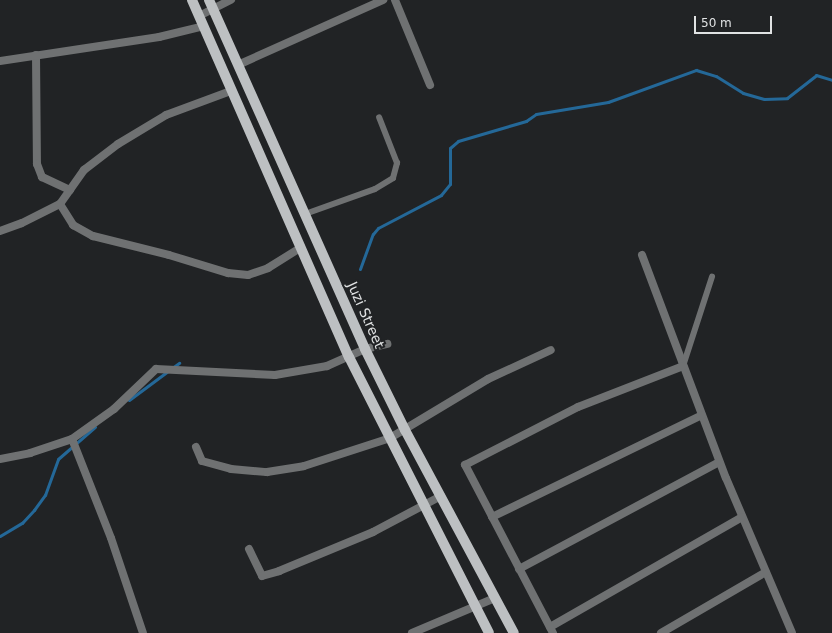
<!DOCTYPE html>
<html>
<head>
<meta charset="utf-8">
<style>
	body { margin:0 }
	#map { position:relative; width:832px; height:633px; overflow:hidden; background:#212325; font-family:"DejaVu Sans",sans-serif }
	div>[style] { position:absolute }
	.stream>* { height:3px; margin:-1.5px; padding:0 1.5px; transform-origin:1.5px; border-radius:1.5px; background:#246898 }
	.lane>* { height:6px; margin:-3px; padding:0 3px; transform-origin:3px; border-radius:3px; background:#6f7172 }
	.street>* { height:8px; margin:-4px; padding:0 4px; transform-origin:4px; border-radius:4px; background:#6f7172 }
	.primary>* { height:10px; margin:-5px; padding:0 5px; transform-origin:5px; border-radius:5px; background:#bdc0c2 }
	span { translate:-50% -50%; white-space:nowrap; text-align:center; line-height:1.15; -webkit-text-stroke:4px #212325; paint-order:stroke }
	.street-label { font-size:14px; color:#e0e2e3 }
	.scale { position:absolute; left:694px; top:16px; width:78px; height:18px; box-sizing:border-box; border:2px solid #e0e2e3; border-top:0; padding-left:5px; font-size:12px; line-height:14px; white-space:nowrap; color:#e0e2e3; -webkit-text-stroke:3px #212325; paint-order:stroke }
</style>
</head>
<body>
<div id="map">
	<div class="stream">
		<i style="left:360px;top:269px;width:37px;rotate:-70deg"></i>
		<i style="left:373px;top:234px;width:8px;rotate:-50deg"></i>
		<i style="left:378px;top:228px;width:71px;rotate:-27.6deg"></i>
		<i style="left:441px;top:195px;width:14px;rotate:-51deg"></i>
		<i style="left:450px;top:184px;width:36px;rotate:-90deg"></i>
		<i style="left:450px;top:148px;width:11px;rotate:-41deg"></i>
		<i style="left:458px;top:141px;width:71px;rotate:-16.4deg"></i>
		<i style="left:526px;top:121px;width:12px;rotate:-35deg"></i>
		<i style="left:536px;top:114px;width:73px;rotate:-9.5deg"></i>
		<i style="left:608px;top:102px;width:94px;rotate:-20deg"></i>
		<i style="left:696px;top:70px;width:21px;rotate:17deg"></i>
		<i style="left:716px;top:76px;width:32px;rotate:32deg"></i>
		<i style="left:743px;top:93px;width:22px;rotate:16deg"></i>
		<i style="left:764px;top:99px;width:23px;rotate:-2deg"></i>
		<i style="left:787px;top:98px;width:37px;rotate:-38deg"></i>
		<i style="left:816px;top:75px;width:17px;rotate:17deg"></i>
		<i style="left:172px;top:368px;width:9px;rotate:-36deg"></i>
		<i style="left:129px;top:400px;width:49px;rotate:-36.6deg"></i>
		<i style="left:0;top:536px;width:26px;rotate:-31deg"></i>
		<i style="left:22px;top:523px;width:18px;rotate:-47deg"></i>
		<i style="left:34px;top:510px;width:19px;rotate:-54deg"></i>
		<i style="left:45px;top:495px;width:38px;rotate:-70deg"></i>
		<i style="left:58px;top:459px;width:49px;rotate:-40.9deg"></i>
	</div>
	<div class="lane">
		<i style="left:305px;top:214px;width:74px;rotate:-19.7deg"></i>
		<i style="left:375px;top:189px;width:21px;rotate:-31deg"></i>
		<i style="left:393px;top:178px;width:16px;rotate:-75deg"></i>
		<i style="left:397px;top:163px;width:49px;rotate:-111.4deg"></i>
		<i style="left:683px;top:366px;width:94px;rotate:-72deg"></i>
	</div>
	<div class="street">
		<i style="left:395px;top:0;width:92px;rotate:67.6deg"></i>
		<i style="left:199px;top:16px;width:36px;rotate:-27deg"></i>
		<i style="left:36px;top:55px;width:109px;rotate:89.5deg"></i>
		<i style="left:37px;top:164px;width:14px;rotate:69deg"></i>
		<i style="left:42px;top:177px;width:31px;rotate:25deg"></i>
		<i style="left:0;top:61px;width:161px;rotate:-8.6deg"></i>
		<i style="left:159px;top:37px;width:46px;rotate:-13.7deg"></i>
		<i style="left:240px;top:64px;width:157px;rotate:-24.1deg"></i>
		<i style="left:60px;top:204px;width:25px;rotate:58deg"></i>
		<i style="left:73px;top:225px;width:23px;rotate:29deg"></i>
		<i style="left:93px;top:236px;width:78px;rotate:14deg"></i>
		<i style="left:169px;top:255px;width:62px;rotate:17deg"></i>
		<i style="left:228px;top:273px;width:20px;rotate:6deg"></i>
		<i style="left:248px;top:275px;width:21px;rotate:-19deg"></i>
		<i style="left:268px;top:268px;width:38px;rotate:-32deg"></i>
		<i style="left:0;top:231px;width:23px;rotate:-20deg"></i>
		<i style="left:22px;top:223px;width:42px;rotate:-26.6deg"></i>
		<i style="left:60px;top:204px;width:42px;rotate:-54.8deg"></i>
		<i style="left:84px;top:170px;width:43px;rotate:-37.4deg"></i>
		<i style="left:118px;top:144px;width:56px;rotate:-31.1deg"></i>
		<i style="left:166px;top:115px;width:69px;rotate:-20.3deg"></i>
		<i style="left:642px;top:255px;width:238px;rotate:69.4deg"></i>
		<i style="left:726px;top:478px;width:168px;rotate:66.9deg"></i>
		<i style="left:72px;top:439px;width:106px;rotate:68.5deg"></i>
		<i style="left:111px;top:538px;width:100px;rotate:71.4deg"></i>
		<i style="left:196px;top:447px;width:15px;rotate:67deg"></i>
		<i style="left:202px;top:461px;width:30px;rotate:15deg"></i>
		<i style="left:231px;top:469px;width:36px;rotate:5deg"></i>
		<i style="left:267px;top:472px;width:37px;rotate:-9deg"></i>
		<i style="left:304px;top:466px;width:90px;rotate:-18deg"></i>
		<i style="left:390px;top:438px;width:114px;rotate:-31deg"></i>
		<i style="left:488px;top:379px;width:69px;rotate:-24.7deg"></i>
		<i style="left:0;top:459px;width:31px;rotate:-11deg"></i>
		<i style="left:30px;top:453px;width:44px;rotate:-18.4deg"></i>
		<i style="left:72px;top:439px;width:52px;rotate:-35.5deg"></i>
		<i style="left:114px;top:409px;width:58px;rotate:-43.6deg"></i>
		<i style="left:156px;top:369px;width:119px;rotate:2.9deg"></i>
		<i style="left:275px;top:375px;width:53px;rotate:-9.8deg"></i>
		<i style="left:327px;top:366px;width:42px;rotate:-24.1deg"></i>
		<i style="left:365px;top:349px;width:23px;rotate:-13deg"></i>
		<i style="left:492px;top:517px;width:233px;rotate:-25.9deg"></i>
		<i style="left:249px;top:549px;width:30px;rotate:64deg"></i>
		<i style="left:262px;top:576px;width:18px;rotate:-16deg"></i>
		<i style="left:279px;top:571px;width:102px;rotate:-22.5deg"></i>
		<i style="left:373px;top:532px;width:77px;rotate:-27.9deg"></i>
		<i style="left:519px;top:569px;width:227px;rotate:-28.1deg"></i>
		<i style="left:550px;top:627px;width:221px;rotate:-29.8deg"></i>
		<i style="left:412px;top:633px;width:90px;rotate:-22.9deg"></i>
		<i style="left:553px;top:633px;width:190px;rotate:-117.6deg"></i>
		<i style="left:465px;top:465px;width:127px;rotate:-27.2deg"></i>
		<i style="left:578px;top:407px;width:113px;rotate:-21.3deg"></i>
		<i style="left:661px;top:633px;width:121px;rotate:-30.2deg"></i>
	</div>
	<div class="primary">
		<i style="left:192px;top:0;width:390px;rotate:66.3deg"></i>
		<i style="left:349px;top:357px;width:309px;rotate:63.1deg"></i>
		<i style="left:209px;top:0;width:382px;rotate:65.9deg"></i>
		<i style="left:365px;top:349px;width:90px;rotate:63.7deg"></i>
		<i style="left:405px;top:430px;width:230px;rotate:61.8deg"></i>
	</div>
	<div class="street-label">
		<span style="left:366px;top:315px;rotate:66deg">Juzi Street</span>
	</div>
	<div class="scale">50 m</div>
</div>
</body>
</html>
